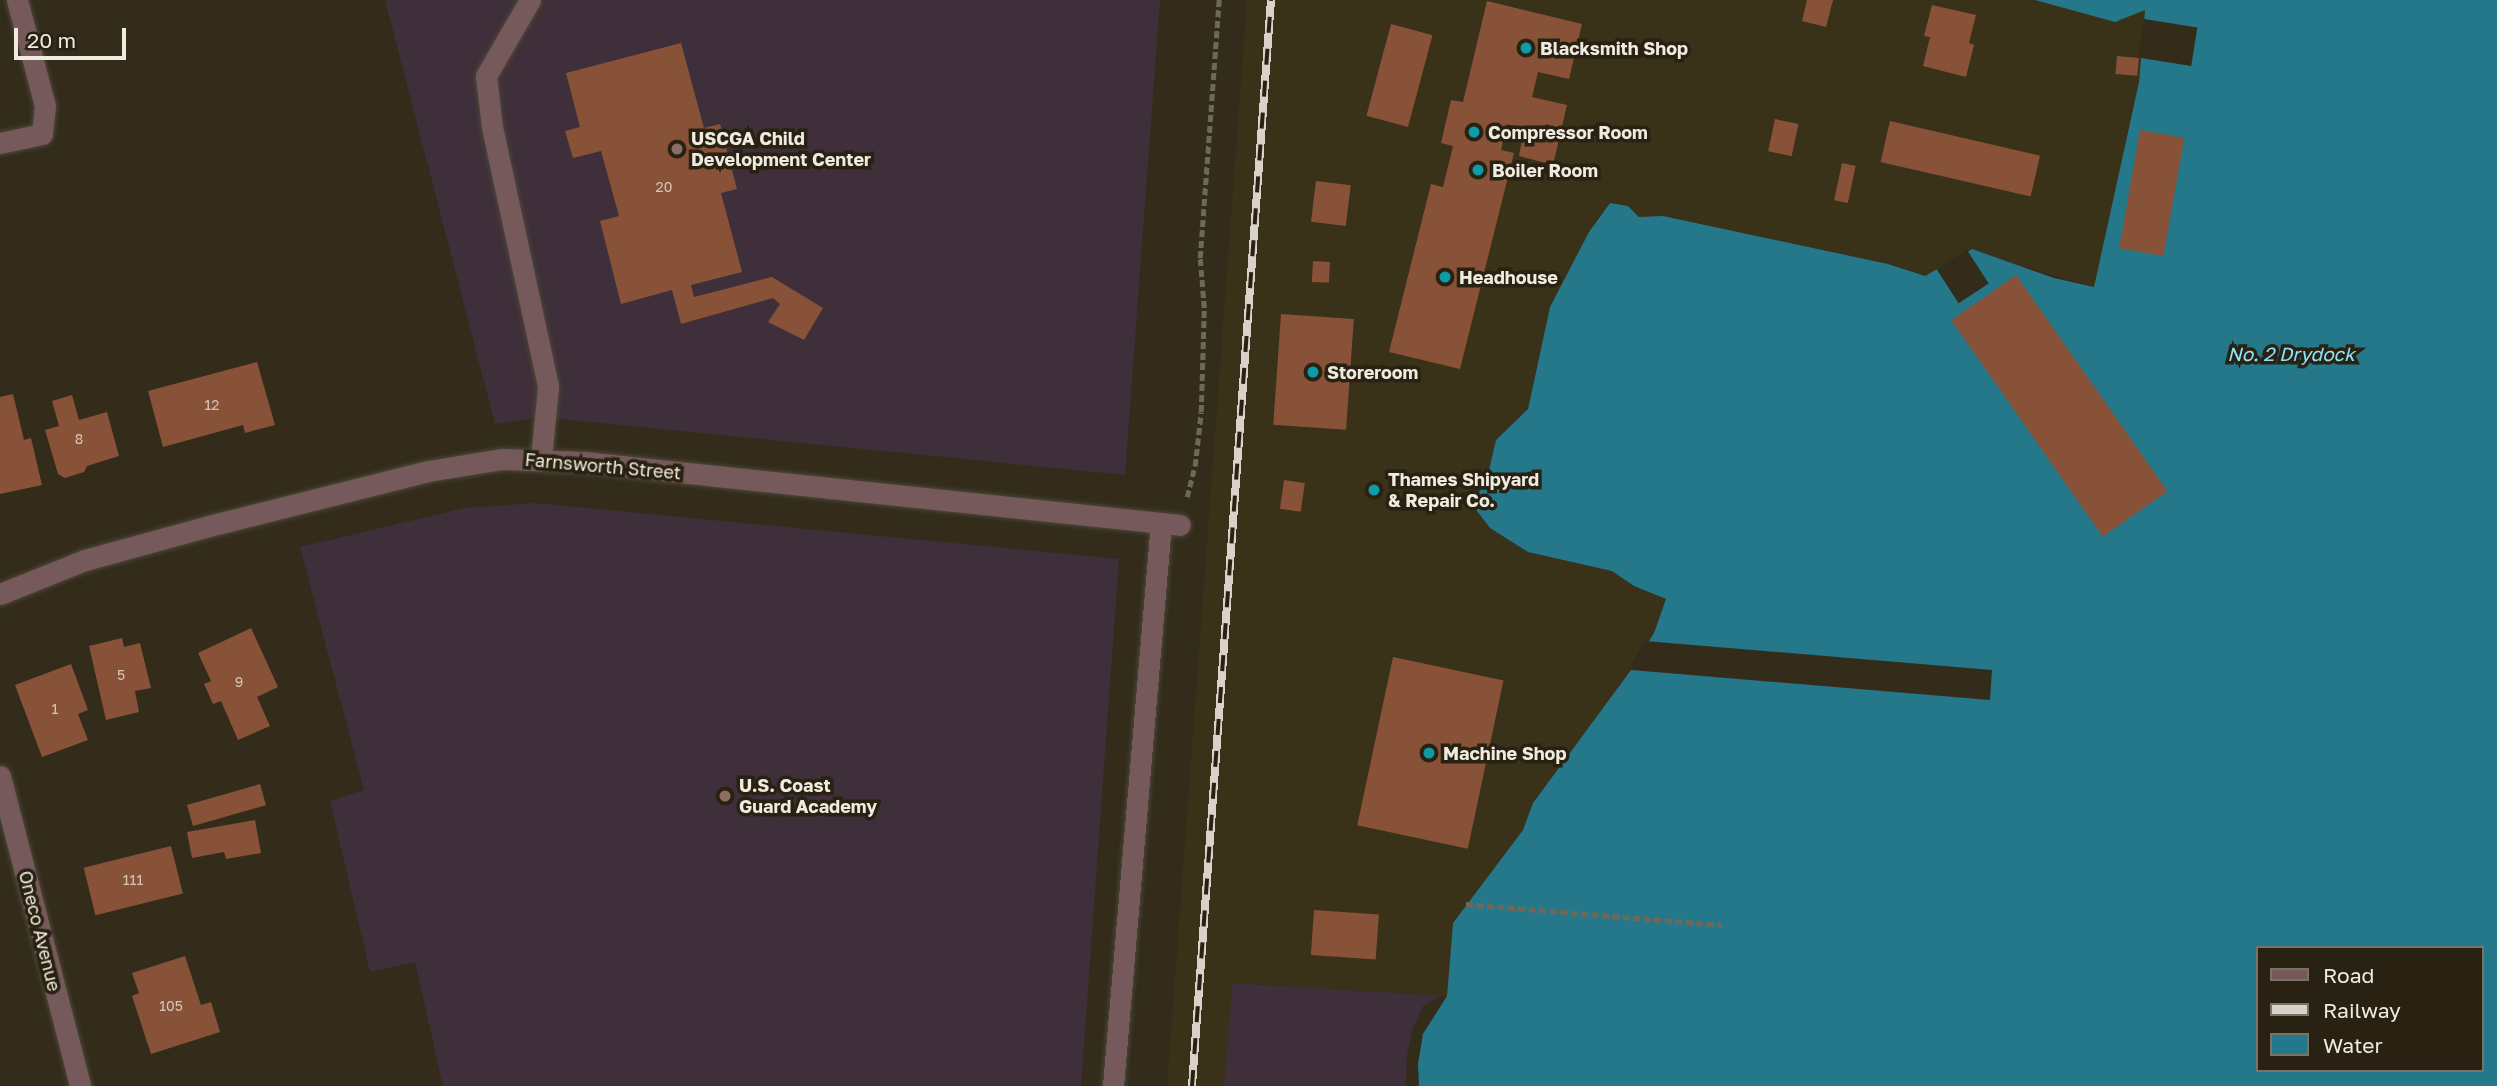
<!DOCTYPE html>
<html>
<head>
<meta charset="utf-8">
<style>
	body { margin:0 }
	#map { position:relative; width:2497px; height:1086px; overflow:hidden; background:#332c1b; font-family:"Golos Text",sans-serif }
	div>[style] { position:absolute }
	.built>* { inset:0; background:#3a3119 }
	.education>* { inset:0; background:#3f2f3a }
	.water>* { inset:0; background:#25778a }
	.pier>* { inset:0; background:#332c1b; transform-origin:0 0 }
	.building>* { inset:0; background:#875238; transform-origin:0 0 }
	.path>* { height:4.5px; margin-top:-2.25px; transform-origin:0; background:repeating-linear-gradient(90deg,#6e6859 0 7px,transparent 0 10.5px) }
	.roads { filter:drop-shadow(0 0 2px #4d4737) drop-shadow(0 0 2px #4d4737) }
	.minor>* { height:21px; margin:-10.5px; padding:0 10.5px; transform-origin:10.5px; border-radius:10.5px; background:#75595b }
	.rail>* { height:8px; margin-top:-4px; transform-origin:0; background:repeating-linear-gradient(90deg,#292212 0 16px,#d8d2c8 0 32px); box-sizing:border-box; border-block:2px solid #d8d2c8 }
	.dots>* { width:19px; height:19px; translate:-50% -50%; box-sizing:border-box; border:4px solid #292212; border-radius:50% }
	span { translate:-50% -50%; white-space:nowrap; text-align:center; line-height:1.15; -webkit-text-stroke:7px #292212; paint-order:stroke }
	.number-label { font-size:14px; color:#d6c5b7 }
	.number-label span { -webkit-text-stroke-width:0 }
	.poi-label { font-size:18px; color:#f0ebe1; font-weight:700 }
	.left { translate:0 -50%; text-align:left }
	.street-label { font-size:18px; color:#f0ebe1 }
	.water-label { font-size:19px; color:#8de4fb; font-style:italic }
	.legend { position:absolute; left:2256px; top:946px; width:228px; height:126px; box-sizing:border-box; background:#292212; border:2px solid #797265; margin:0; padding:9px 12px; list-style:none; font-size:21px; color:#f0ebe1 }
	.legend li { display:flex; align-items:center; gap:14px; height:35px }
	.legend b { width:35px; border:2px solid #797265 }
	.scale { position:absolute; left:14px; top:28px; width:112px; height:32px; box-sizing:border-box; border:4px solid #f0ebe1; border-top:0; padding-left:9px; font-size:21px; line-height:24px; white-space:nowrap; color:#f0ebe1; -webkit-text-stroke:5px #292212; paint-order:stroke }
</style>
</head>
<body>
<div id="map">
	<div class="built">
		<i style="clip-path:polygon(1247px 0,2167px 0,2145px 10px,2139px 82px,2094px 287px,1967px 250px,1925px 276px,1888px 264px,1663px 216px,1639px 217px,1628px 206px,1599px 215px,1550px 307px,1528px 409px,1496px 440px,1488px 479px,1474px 501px,1592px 565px,1612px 571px,1634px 586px,1666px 599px,1654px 633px,1631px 670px,1533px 803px,1523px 830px,1453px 923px,1447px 996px,1233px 983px,1224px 1086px,1167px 1086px)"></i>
	</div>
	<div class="education">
		<i style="clip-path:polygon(385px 0,1160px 0,1125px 475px,541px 417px,495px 424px)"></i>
		<i style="clip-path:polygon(535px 503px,1119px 559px,1081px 1086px,443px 1086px,415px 962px,370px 972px,330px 801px,364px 790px,300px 547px,465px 508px)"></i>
		<i style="clip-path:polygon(1232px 983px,1447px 996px,1409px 1086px,1224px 1086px)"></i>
	</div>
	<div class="water">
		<i style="clip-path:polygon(evenodd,2035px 0,2497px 0,2497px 1086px,1409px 1086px,1426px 1009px,1447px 996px,1453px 923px,1523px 830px,1533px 803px,1631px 670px,1654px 633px,1666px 599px,1634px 586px,1612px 571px,1528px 552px,1490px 528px,1477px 511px,1474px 501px,1487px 479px,1496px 440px,1528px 409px,1550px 307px,1589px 232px,1610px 203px,1628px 206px,1639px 217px,1663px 216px,1888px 264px,1925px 276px,1972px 249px,2054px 278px,2094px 287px,2139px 82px,2145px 10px,2115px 22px,2035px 0,2257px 948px,2481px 948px,2481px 1070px,2257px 1070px,2257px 948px)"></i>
	</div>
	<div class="pier">
		<i style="left:2144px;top:19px;width:54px;height:39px;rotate:9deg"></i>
		<i style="left:1967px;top:250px;width:40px;height:36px;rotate:57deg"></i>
		<i style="clip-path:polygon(1645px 641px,1992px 670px,1990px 700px,1631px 670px,1632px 663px)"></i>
		<i style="clip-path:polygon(1440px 996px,1447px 996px,1423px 1034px,1418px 1064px,1419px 1086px,1406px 1086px,1407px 1054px,1414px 1026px,1423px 1006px)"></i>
	</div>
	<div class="building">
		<i style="clip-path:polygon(1807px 0,1833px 0,1826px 27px,1802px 21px)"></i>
		<i style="clip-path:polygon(1487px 1px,1582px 24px,1569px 79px,1538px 72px,1532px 97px,1567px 105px,1553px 165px,1519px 156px,1524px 129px,1507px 124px,1501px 150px,1514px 153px,1460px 369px,1389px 352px,1431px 184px,1443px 187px,1453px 146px,1441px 143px,1451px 100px,1463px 102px)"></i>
		<i style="clip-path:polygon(1932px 5px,1976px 15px,1969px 43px,1974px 45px,1966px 77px,1923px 66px,1930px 37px,1924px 36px)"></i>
		<i style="left:1391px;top:24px;width:43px;height:95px;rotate:15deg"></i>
		<i style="clip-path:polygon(681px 43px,704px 128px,720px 124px,737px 189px,721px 193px,742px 272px,691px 285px,694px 297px,772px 277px,823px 308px,804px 340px,768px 322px,780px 304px,773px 298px,681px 324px,672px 290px,621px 304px,600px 221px,619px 216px,601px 151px,573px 158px,565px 131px,580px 127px,566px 73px)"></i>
		<i style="left:2117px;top:56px;width:22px;height:18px;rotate:5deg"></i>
		<i style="left:1775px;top:119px;width:24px;height:33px;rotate:12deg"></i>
		<i style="left:1890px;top:121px;width:154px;height:42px;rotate:13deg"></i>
		<i style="left:2140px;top:130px;width:45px;height:120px;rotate:10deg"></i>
		<i style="left:1842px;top:163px;width:14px;height:38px;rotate:12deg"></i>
		<i style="left:1316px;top:181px;width:35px;height:41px;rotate:7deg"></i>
		<i style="left:1313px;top:261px;width:17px;height:21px;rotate:3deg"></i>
		<i style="left:2016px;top:275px;width:264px;height:79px;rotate:55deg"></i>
		<i style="left:1281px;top:314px;width:73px;height:111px;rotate:4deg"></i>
		<i style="clip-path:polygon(257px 362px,275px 425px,245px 433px,243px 425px,163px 447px,148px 391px)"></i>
		<i style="clip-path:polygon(13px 394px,24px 440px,31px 438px,42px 485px,0 494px,0 397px)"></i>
		<i style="clip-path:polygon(72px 395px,79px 420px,107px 412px,119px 456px,87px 466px,84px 472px,65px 478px,58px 474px,45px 430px,59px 426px,52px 401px)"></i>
		<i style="left:1284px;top:480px;width:21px;height:29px;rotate:8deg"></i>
		<i style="clip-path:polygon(251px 628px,278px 687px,257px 697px,270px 726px,238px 740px,221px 701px,213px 704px,204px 684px,211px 681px,198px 653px)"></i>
		<i style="clip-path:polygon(122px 638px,124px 647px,140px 643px,151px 688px,135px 691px,139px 712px,106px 720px,89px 646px)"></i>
		<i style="left:1393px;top:657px;width:113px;height:172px;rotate:12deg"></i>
		<i style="clip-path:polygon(71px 664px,88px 710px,78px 714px,88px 740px,42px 757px,15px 685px)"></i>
		<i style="left:260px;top:784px;width:22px;height:76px;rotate:74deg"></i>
		<i style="clip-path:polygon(255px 820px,261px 853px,226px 859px,224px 852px,192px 858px,187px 832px)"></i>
		<i style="left:171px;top:846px;width:49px;height:90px;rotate:76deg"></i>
		<i style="left:1314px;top:910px;width:65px;height:45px;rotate:4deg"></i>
		<i style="clip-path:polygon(185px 956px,201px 1005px,211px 1002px,220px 1032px,151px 1054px,132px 996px,139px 993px,132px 973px)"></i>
	</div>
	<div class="path">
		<i style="left:1187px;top:497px;width:32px;rotate:-76deg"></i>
		<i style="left:1195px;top:466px;width:54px;rotate:-83.7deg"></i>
		<i style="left:1201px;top:412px;width:104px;rotate:-88.3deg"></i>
		<i style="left:1204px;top:308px;width:50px;rotate:-94.6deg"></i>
		<i style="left:1200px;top:258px;width:259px;rotate:-85.8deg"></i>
		<i style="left:1466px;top:904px;width:257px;rotate:4.7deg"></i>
	</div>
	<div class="roads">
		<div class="minor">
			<i style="left:530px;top:0;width:88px;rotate:120.1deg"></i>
			<i style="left:486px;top:76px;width:51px;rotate:83.3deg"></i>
			<i style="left:492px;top:127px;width:266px;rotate:77.8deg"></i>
			<i style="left:548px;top:387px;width:72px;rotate:95.6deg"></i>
			<i style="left:0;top:143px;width:43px;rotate:-12.1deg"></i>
			<i style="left:42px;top:134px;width:28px;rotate:-84deg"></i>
			<i style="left:45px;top:106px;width:110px;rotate:-104.8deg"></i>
			<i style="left:0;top:594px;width:92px;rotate:-21.8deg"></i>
			<i style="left:85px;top:560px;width:129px;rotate:-15.3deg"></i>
			<i style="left:209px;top:526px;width:226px;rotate:-14.1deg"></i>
			<i style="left:428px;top:471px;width:76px;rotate:-9.1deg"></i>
			<i style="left:503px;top:459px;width:81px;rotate:2.1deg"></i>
			<i style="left:584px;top:462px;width:599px;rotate:6.03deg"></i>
			<i style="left:0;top:776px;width:320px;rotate:75.5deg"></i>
			<i style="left:1113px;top:1086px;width:565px;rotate:-85.13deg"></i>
		</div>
	</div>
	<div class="rail">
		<i style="left:1192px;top:1086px;width:1089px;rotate:-85.84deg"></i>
	</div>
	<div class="dots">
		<i style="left:1526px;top:48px;background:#0f9aa8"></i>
		<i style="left:1474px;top:132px;background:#0f9aa8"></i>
		<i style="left:677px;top:149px;background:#8d6e63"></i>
		<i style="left:1478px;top:170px;background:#0f9aa8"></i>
		<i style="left:1445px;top:277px;background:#0f9aa8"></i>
		<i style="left:1313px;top:372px;background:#0f9aa8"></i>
		<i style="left:1374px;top:490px;background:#0f9aa8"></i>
		<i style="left:1429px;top:753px;background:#0f9aa8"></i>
		<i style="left:725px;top:796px;background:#8d6e63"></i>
	</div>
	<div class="number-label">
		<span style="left:664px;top:187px">20</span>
		<span style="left:212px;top:405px">12</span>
		<span style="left:79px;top:439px">8</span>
		<span style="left:121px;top:675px">5</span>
		<span style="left:239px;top:682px">9</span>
		<span style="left:55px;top:709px">1</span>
		<span style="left:133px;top:880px">111</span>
		<span style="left:171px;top:1006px">105</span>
	</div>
	<div class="poi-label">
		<span class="left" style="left:1540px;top:48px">Blacksmith Shop</span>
		<span class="left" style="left:1488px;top:132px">Compressor Room</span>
		<span class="left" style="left:691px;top:149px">USCGA Child<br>Development Center</span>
		<span class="left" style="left:1492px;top:170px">Boiler Room</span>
		<span class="left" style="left:1459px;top:277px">Headhouse</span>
		<span class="left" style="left:1327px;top:372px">Storeroom</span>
		<span class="left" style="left:1388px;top:490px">Thames Shipyard<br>&amp; Repair Co.</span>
		<span class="left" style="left:1443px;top:753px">Machine Shop</span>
		<span class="left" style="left:739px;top:796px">U.S. Coast<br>Guard Academy</span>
	</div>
	<div class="street-label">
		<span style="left:603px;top:466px;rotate:5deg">Farnsworth Street</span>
		<span style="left:40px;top:931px;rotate:76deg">Oneco Avenue</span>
	</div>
	<div class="water-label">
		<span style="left:2291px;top:354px">No. 2 Drydock</span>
	</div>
	<ul class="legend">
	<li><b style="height:9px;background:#75595b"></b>Road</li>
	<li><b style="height:9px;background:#d8d2c8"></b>Railway</li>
	<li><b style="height:19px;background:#25778a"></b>Water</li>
	</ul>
	<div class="scale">20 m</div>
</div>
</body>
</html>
